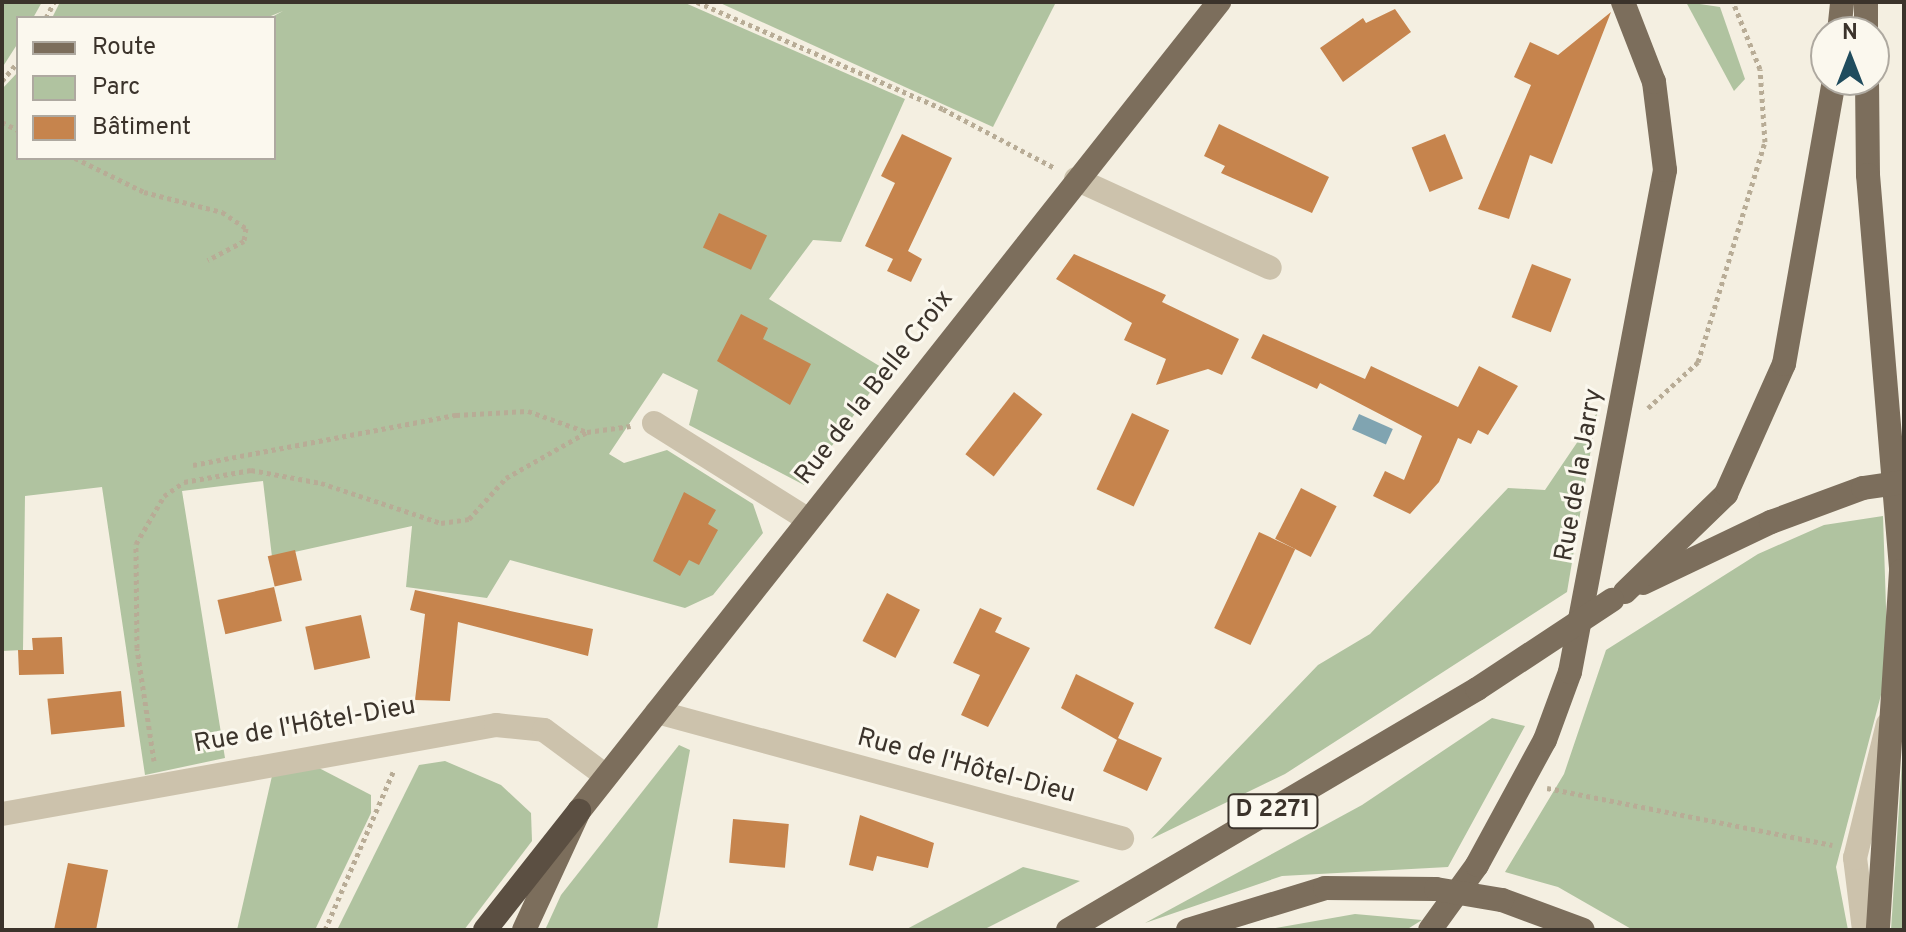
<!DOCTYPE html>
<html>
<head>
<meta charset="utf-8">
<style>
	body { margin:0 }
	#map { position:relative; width:1906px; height:932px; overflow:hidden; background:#f4efe1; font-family:Overpass,sans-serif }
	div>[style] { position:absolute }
	.green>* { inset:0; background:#b0c3a0 }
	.water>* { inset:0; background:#80a4b1; transform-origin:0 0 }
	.building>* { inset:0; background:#c6844d; transform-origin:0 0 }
	.path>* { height:5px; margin-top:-2.5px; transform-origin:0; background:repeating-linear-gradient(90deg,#b8ac96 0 4px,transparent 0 8px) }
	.minor>* { height:24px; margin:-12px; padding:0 12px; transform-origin:12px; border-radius:12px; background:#ccc2ac }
	.major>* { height:24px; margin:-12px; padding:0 12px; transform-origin:12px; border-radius:12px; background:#7c6e5c }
	.highway>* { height:24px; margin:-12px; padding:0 12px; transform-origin:12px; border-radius:12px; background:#5b4f42 }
	.major-bridge>* { height:24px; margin:-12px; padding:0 12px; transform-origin:12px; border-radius:12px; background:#7c6e5c }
	span { translate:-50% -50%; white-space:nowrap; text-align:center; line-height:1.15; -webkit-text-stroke:6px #fbf8ee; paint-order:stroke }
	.shield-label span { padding:2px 6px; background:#fbf8ee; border:2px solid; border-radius:6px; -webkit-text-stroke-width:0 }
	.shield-label { font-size:24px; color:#3b332b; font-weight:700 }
	.street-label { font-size:26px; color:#3b332b }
	.frame { position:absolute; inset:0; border:4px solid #3b332b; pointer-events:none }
	.legend { position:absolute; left:16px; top:16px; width:260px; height:144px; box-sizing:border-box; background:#fbf8ee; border:2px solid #aea9a0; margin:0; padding:10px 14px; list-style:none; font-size:24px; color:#3b332b }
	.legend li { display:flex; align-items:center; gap:16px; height:40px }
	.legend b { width:40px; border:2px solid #aea9a0 }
	.north { position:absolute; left:1810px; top:16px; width:80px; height:80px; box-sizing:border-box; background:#fbf8ee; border:2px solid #aea9a0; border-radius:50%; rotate:0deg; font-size:22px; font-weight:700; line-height:32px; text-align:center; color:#3b332b }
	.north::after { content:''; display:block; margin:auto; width:28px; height:36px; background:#204c5d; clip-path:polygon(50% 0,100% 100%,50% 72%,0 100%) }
</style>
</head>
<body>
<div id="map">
	<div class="green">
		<i style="clip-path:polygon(2px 2px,42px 2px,33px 18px,18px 18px,18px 43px,2px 68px)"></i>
		<i style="clip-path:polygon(60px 2px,683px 2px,905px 99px,841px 242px,813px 240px,769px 299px,886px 370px,804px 485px,689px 425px,698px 390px,663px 373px,609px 454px,624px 463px,667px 450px,753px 504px,763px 533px,713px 595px,685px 608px,510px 560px,487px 598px,406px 587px,412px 526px,272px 557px,263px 481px,182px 491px,225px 758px,145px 775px,102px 487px,25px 496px,23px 650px,2px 651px,2px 89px,18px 72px,18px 158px,274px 158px,270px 18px,283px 11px,266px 18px,52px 18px)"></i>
		<i style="clip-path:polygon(718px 2px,1056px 2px,993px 127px)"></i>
		<i style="clip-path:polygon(1686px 2px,1720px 7px,1745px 79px,1734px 91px)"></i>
		<i style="clip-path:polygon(1597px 413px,1567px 592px,1285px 774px,1151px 839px,1318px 665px,1370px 634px,1508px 488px,1545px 490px)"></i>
		<i style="clip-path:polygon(1883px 516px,1888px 668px,1836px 867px,1848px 930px,1633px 930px,1558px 887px,1505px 872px,1564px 774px,1606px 650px,1758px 554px,1824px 525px)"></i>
		<i style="clip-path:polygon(1492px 718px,1525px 726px,1448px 867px,1282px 876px,1145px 923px,1362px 805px)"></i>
		<i style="clip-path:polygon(1904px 730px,1904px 930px,1891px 930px)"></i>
		<i style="clip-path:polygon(679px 745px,690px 750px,657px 930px,545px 930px,561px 895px)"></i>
		<i style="clip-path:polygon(445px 761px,501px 785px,531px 813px,532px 841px,464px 930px,337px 930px,419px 765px)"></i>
		<i style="clip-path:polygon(317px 767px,371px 795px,371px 813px,315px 930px,237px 930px,272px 776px)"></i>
		<i style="clip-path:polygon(1023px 867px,1080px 881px,983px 930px,905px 930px)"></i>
		<i style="clip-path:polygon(1355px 914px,1422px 920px,1406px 930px,1264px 930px)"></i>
	</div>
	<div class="water">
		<i style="left:1359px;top:414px;width:37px;height:17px;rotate:24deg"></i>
	</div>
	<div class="building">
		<i style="clip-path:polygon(1395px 9px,1411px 32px,1343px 82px,1320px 48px,1363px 18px,1366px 23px)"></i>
		<i style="clip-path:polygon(1611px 12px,1552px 164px,1530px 155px,1509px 219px,1478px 209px,1531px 85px,1514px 77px,1530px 42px,1558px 55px)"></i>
		<i style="clip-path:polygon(1219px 124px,1329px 177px,1312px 213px,1221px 173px,1225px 166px,1204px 156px)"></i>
		<i style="clip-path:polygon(902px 134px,952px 158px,908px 251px,922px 259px,911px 282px,887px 271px,893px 259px,865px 246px,895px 183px,881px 176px)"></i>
		<i style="left:1445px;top:134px;width:48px;height:36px;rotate:68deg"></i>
		<i style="left:719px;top:213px;width:53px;height:38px;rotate:25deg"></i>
		<i style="clip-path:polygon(1074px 254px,1166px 295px,1162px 302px,1239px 339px,1222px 375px,1208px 369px,1156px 385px,1166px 359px,1124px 340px,1132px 323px,1056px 279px)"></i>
		<i style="left:1532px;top:264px;width:42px;height:57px;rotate:21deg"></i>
		<i style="clip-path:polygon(741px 314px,768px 328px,763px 339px,811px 364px,790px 405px,717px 361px)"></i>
		<i style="clip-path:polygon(1263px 334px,1365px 379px,1371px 366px,1458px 407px,1479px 366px,1518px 386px,1488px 435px,1478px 430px,1471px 444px,1458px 438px,1439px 482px,1410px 514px,1373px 496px,1385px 471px,1404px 480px,1422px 436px,1320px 383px,1317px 389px,1251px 358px)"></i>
		<i style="left:1014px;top:392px;width:36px;height:79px;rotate:38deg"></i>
		<i style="left:1132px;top:413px;width:41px;height:84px;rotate:25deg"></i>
		<i style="left:1301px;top:488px;width:40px;height:57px;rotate:27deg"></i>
		<i style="clip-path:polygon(684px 492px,716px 510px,708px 524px,718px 530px,699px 565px,689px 560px,680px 576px,653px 561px)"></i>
		<i style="left:1259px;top:532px;width:40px;height:106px;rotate:25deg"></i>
		<i style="left:295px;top:550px;width:31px;height:28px;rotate:77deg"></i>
		<i style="left:274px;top:587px;width:35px;height:58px;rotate:77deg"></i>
		<i style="clip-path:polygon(415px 590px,593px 629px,588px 656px,458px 622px,450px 701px,415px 700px,425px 614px,410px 610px)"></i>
		<i style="left:887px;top:593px;width:37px;height:54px;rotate:27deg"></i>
		<i style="clip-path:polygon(980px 608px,1002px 618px,995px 632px,1030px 648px,988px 727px,961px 715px,980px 675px,953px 663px)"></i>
		<i style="left:361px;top:615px;width:44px;height:57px;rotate:78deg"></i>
		<i style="clip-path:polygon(62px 637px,64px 674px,19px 675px,18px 650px,33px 650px,32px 638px)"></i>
		<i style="clip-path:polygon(1076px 674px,1134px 703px,1118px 738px,1162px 758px,1147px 791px,1103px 771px,1117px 740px,1061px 708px)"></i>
		<i style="left:121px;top:691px;width:36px;height:74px;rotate:84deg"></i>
		<i style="clip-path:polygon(860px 815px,934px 843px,928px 868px,877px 856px,873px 871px,849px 865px)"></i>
		<i style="left:733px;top:819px;width:56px;height:44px;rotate:5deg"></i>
		<i style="clip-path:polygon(68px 863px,108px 870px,96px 930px,54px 930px)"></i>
	</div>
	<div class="path">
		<i style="left:697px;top:2px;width:268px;rotate:23.5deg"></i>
		<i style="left:943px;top:109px;width:127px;rotate:27.8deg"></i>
		<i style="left:46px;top:18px;width:18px;rotate:-63deg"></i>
		<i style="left:2px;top:81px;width:25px;rotate:-50deg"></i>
		<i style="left:2px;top:122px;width:18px;rotate:27deg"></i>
		<i style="left:75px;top:158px;width:77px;rotate:26.2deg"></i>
		<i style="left:144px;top:192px;width:81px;rotate:14.4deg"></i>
		<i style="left:222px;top:212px;width:29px;rotate:34deg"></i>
		<i style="left:246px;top:228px;width:13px;rotate:99deg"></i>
		<i style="left:244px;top:241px;width:41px;rotate:152.2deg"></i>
		<i style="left:1648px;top:408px;width:68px;rotate:-42.6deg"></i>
		<i style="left:1698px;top:362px;width:230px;rotate:-73.1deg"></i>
		<i style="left:1765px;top:142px;width:73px;rotate:-93.9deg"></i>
		<i style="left:1760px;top:69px;width:72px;rotate:-111.9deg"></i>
		<i style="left:193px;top:465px;width:268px;rotate:-10.8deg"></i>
		<i style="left:456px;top:415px;width:72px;rotate:-3.2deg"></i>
		<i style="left:528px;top:411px;width:63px;rotate:19.6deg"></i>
		<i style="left:587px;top:432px;width:44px;rotate:-7.8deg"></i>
		<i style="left:154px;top:761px;width:114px;rotate:-98.6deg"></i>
		<i style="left:137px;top:648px;width:104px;rotate:-90.6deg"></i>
		<i style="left:136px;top:544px;width:56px;rotate:-59.7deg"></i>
		<i style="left:164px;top:496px;width:24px;rotate:-35deg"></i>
		<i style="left:184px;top:482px;width:68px;rotate:-10.2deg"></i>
		<i style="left:251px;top:470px;width:71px;rotate:10.5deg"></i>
		<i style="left:321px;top:483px;width:126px;rotate:18.4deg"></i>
		<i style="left:441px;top:523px;width:28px;rotate:-8deg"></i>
		<i style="left:469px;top:519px;width:55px;rotate:-47.9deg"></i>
		<i style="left:506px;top:478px;width:93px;rotate:-29.6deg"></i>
		<i style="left:1547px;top:788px;width:291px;rotate:11.3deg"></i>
		<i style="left:325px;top:930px;width:174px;rotate:-66.7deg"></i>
	</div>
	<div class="minor">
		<i style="left:1076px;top:179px;width:213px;rotate:24.6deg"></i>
		<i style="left:654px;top:423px;width:181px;rotate:32.1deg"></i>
		<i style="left:657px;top:712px;width:482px;rotate:15.2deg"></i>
		<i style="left:2px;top:814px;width:502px;rotate:-10.21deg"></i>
		<i style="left:496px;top:725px;width:48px;rotate:5.9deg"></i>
		<i style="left:544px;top:730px;width:77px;rotate:36.6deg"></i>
		<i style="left:1864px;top:930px;width:73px;rotate:-97.1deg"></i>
		<i style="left:1855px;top:858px;width:138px;rotate:-76.2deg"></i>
	</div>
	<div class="major">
		<i style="left:1866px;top:2px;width:30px;rotate:90deg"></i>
		<i style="left:1839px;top:32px;width:30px;rotate:-84deg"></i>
		<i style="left:1867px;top:80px;width:95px;rotate:89.4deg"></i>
		<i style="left:1868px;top:175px;width:397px;rotate:85.2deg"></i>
		<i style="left:1901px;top:571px;width:360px;rotate:93.7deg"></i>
		<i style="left:1643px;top:583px;width:142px;rotate:-25.5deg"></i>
		<i style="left:1625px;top:592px;width:141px;rotate:-44.1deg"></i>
		<i style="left:1726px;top:494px;width:142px;rotate:-66deg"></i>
		<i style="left:1784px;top:364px;width:288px;rotate:-80deg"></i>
		<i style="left:1502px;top:900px;width:86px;rotate:20.3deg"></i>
		<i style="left:524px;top:930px;width:131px;rotate:-65.2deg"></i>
		<i style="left:579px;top:811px;width:1032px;rotate:-51.65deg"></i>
		<i style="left:1068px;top:930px;width:475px;rotate:-30.5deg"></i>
		<i style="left:1188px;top:930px;width:143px;rotate:-17deg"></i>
		<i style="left:1430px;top:930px;width:80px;rotate:-54.1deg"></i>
		<i style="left:1477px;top:865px;width:142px;rotate:-61.5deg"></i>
		<i style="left:1545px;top:740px;width:72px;rotate:-69.8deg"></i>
		<i style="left:1570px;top:672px;width:511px;rotate:-79.28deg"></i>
		<i style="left:1665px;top:170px;width:89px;rotate:-97.1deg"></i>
		<i style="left:1654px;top:82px;width:86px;rotate:-111.2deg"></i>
	</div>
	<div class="highway">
		<i style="left:485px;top:930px;width:152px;rotate:-51.7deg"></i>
	</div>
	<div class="major-bridge">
		<i style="left:1771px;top:522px;width:98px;rotate:-20.3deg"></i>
		<i style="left:1863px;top:488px;width:41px;rotate:-8.3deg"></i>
		<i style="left:1477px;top:689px;width:162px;rotate:-33.4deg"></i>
		<i style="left:1325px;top:888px;width:111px;rotate:0.5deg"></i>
		<i style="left:1436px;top:889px;width:67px;rotate:9.5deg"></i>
	</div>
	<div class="shield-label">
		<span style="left:1273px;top:811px">D 2271</span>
	</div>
	<div class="street-label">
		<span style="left:875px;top:388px;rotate:-52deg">Rue de la Belle Croix</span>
		<span style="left:1580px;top:475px;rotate:-80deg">Rue de la Jarry</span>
		<span style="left:305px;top:726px;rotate:-10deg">Rue de l'Hôtel-Dieu</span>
		<span style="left:966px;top:767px;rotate:15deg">Rue de l'Hôtel-Dieu</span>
	</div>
	<div class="frame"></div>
	<ul class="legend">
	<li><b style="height:10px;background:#7c6e5c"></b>Route</li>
	<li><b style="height:22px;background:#b0c3a0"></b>Parc</li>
	<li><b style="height:22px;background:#c6844d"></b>Bâtiment</li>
	</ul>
	<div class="north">N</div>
</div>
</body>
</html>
